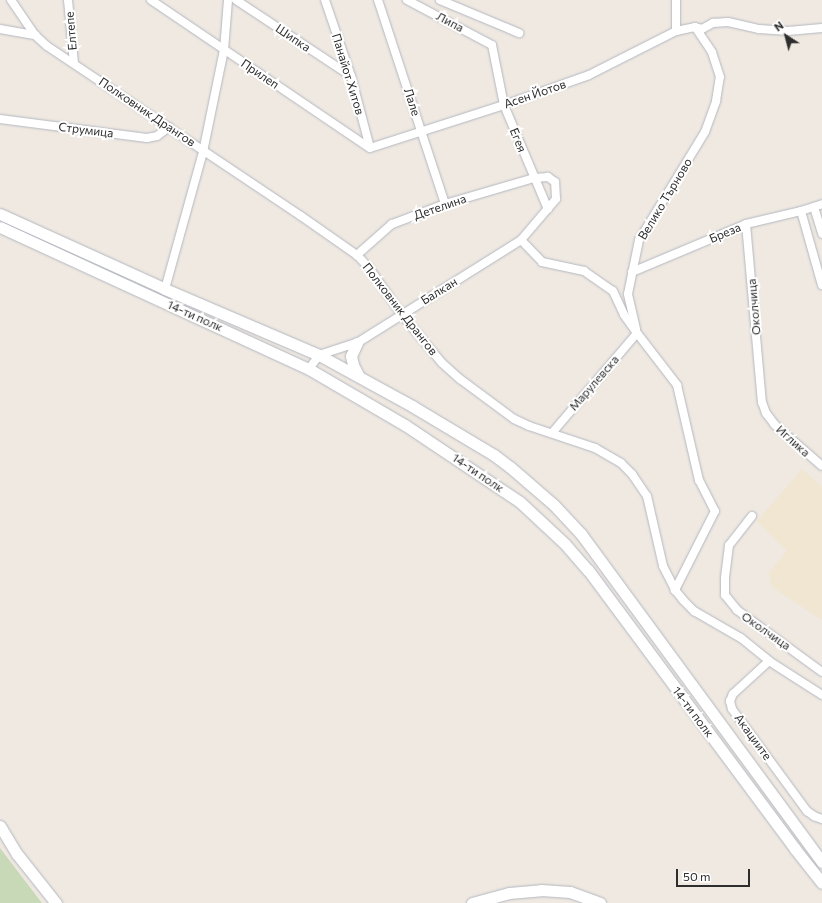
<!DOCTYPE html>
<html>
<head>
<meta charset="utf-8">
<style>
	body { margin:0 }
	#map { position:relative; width:822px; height:903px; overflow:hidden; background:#efe9e1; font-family:Commissioner,sans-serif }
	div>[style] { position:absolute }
	.education>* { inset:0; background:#f0e6d1 }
	.cemetery>* { inset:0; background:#c8d9b8 }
	.roads { filter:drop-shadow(0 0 1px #b4b7c1) drop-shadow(0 0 1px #b4b7c1) }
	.street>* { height:8px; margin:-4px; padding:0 4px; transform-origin:4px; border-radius:4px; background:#fff }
	.secondary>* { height:11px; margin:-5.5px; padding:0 5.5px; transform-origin:5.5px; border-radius:5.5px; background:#fff }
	span { translate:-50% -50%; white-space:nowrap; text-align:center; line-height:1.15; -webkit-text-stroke:4px #fff; paint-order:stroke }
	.street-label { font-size:12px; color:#2e2e2e }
	.north { position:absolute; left:766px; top:16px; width:40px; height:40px; -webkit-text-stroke:3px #fff; paint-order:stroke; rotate:324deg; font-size:11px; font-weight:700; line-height:16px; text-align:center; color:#2e2e2e }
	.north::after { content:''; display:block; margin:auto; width:14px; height:18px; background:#2e2e2e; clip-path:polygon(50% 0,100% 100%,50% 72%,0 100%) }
	.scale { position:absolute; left:676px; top:869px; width:74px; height:18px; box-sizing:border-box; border:2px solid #2e2e2e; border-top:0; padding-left:5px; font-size:12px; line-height:14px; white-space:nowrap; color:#2e2e2e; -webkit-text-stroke:3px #fff; paint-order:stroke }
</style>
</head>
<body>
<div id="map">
	<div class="education">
		<i style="clip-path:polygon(802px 469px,822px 487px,822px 620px,772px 587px,769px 572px,787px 551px,757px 521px)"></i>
	</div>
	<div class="cemetery">
		<i style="clip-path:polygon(0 848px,42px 903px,0 903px)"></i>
	</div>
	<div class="roads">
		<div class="street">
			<i style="left:11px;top:0;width:42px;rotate:55.6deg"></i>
			<i style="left:35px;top:35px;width:16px;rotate:43deg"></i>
			<i style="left:47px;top:46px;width:306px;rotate:33.8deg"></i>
			<i style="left:301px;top:216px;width:68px;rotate:34.9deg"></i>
			<i style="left:357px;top:255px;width:19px;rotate:47deg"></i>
			<i style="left:370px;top:269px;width:56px;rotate:55.2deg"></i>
			<i style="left:402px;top:315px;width:62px;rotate:50.2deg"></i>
			<i style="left:442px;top:363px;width:24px;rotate:42deg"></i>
			<i style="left:460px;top:379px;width:67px;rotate:36.5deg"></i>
			<i style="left:514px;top:419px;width:17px;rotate:25deg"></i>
			<i style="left:529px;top:426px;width:70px;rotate:18.4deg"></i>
			<i style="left:595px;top:448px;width:30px;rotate:30deg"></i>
			<i style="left:621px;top:463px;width:16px;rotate:45deg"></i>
			<i style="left:632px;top:474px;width:27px;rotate:56deg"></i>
			<i style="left:647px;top:496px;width:72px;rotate:77.1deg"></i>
			<i style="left:663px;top:566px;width:27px;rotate:63deg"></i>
			<i style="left:675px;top:590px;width:13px;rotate:51deg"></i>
			<i style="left:683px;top:600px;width:16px;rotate:45deg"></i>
			<i style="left:694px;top:611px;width:54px;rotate:29.9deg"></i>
			<i style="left:741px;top:638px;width:36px;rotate:39deg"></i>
			<i style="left:769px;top:661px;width:63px;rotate:32.7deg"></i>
			<i style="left:68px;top:0;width:63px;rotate:84.6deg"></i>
			<i style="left:151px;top:0;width:264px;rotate:34.1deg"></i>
			<i style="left:236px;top:0;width:138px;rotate:33.5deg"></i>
			<i style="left:325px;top:0;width:80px;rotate:71.1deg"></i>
			<i style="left:351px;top:76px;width:74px;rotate:75.2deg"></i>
			<i style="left:378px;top:0;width:215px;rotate:71.8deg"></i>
			<i style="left:407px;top:0;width:96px;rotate:27.9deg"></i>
			<i style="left:492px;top:45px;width:61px;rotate:78.7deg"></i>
			<i style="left:504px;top:105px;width:113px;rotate:67.1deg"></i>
			<i style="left:440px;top:0;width:86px;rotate:22.7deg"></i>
			<i style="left:0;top:29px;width:36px;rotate:10deg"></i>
			<i style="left:676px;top:31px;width:31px;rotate:-90deg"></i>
			<i style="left:0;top:119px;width:148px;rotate:7.4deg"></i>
			<i style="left:147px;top:138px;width:10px;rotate:-11deg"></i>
			<i style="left:157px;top:136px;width:15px;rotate:-37deg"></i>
			<i style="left:370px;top:148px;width:141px;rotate:-17.8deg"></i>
			<i style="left:504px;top:105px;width:90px;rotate:-19.4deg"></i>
			<i style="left:589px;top:75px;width:97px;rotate:-26.8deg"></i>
			<i style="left:676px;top:31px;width:19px;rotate:-12deg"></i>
			<i style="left:695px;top:27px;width:7px;rotate:16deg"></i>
			<i style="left:702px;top:29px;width:13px;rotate:-29deg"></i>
			<i style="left:713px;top:23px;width:15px;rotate:-4deg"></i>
			<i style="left:728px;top:22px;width:32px;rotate:13deg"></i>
			<i style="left:759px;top:29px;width:29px;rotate:4deg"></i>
			<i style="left:788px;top:31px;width:34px;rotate:-5deg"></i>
			<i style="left:814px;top:207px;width:28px;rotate:73deg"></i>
			<i style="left:801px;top:211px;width:77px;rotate:74.2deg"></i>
			<i style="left:746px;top:224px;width:179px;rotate:84.9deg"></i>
			<i style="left:762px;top:402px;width:12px;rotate:70deg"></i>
			<i style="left:766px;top:413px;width:15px;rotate:53deg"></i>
			<i style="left:775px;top:425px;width:62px;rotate:41.1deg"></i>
			<i style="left:521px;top:240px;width:30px;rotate:46deg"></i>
			<i style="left:542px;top:262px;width:43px;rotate:12.1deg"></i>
			<i style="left:584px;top:271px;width:35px;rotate:35deg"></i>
			<i style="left:613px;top:291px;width:26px;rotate:65deg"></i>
			<i style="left:624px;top:315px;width:22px;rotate:54deg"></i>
			<i style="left:637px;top:333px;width:66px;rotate:52.4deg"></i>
			<i style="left:677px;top:385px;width:98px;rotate:77deg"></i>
			<i style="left:699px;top:480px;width:35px;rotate:63deg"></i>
			<i style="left:715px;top:511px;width:89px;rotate:116.9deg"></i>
			<i style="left:632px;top:272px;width:124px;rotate:-22.8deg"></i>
			<i style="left:746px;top:224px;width:57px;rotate:-13.3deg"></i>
			<i style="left:801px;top:211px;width:22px;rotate:-18deg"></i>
			<i style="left:165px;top:289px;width:142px;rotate:-74.5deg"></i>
			<i style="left:203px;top:152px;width:104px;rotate:-78.4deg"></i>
			<i style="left:224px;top:50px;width:50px;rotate:-85.4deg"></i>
			<i style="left:636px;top:329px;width:36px;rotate:-103deg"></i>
			<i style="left:628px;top:294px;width:55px;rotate:-78.5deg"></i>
			<i style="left:639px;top:240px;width:127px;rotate:-58.6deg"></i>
			<i style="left:705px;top:132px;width:33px;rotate:-70deg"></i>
			<i style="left:716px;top:101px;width:24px;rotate:-81deg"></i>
			<i style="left:720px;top:77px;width:26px;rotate:-108deg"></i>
			<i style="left:712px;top:52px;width:30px;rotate:-124deg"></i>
			<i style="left:309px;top:369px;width:17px;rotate:-54deg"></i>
			<i style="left:319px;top:355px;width:40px;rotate:-18deg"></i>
			<i style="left:357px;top:343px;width:194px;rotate:-32.1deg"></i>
			<i style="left:521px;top:240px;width:54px;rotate:-49.5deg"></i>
			<i style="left:556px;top:199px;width:17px;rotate:-93deg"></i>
			<i style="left:555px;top:182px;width:9px;rotate:-144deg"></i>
			<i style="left:548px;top:177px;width:14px;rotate:176deg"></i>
			<i style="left:534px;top:178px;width:93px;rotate:163.7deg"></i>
			<i style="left:445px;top:204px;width:57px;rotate:159.3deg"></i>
			<i style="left:392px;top:224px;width:47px;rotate:138.5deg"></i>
			<i style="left:552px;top:433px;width:131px;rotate:-49.6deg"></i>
			<i style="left:752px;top:516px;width:37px;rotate:128deg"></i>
			<i style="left:729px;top:545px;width:33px;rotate:97deg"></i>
			<i style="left:725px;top:578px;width:17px;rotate:90deg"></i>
			<i style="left:725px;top:595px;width:19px;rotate:51deg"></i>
			<i style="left:737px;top:610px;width:105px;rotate:36.1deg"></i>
			<i style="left:769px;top:661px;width:49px;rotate:137.5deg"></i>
			<i style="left:733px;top:694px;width:8px;rotate:113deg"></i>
			<i style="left:730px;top:701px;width:8px;rotate:76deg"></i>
			<i style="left:732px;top:709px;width:127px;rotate:53.7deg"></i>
			<i style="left:807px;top:811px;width:9px;rotate:36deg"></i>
			<i style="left:814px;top:816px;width:9px;rotate:21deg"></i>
		</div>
		<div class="secondary">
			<i style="left:0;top:214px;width:181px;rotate:24.4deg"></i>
			<i style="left:165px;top:289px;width:168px;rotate:23.2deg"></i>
			<i style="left:319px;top:355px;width:106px;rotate:28.7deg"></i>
			<i style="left:412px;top:406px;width:96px;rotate:30.9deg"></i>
			<i style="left:494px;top:455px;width:20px;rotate:37deg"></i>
			<i style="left:510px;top:467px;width:58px;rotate:40.8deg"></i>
			<i style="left:554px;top:505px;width:40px;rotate:47deg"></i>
			<i style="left:581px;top:534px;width:407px;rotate:53.7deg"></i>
			<i style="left:0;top:227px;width:340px;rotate:24.7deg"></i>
			<i style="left:309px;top:369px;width:111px;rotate:30.3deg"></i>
			<i style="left:405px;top:425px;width:138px;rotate:33.8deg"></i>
			<i style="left:520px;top:502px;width:62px;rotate:43deg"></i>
			<i style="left:565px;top:544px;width:35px;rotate:49deg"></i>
			<i style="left:588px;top:570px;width:347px;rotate:53.4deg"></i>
			<i style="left:795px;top:849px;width:43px;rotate:51.5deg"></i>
			<i style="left:357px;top:343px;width:14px;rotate:115deg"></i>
			<i style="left:351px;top:356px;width:9px;rotate:77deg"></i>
			<i style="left:353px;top:365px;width:13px;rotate:63deg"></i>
			<i style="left:0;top:826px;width:33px;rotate:59deg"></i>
			<i style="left:17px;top:854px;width:63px;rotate:51.5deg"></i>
			<i style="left:472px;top:903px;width:38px;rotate:-15deg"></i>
			<i style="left:509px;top:893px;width:32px;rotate:-5deg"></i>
			<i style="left:541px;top:890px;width:29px;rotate:4deg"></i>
			<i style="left:570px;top:892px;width:32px;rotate:20deg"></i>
		</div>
	</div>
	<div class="street-label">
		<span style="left:450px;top:22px;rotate:28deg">Липа</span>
		<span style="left:71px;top:31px;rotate:-95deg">Елтепе</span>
		<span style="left:293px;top:38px;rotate:34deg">Шипка</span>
		<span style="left:260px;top:74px;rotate:34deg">Прилеп</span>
		<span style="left:348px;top:74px;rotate:73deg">Панайот Хитов</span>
		<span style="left:535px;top:94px;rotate:-19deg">Асен Йотов</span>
		<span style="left:412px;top:102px;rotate:72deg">Лале</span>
		<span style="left:147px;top:112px;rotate:34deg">Полковник Дрангов</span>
		<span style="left:86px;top:130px;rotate:7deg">Струмица</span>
		<span style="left:518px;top:140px;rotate:68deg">Егея</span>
		<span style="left:665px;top:199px;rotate:-59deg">Велико Търново</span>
		<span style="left:440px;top:207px;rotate:-19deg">Детелина</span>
		<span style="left:725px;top:233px;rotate:-23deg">Бреза</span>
		<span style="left:439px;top:291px;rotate:-32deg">Балкан</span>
		<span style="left:754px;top:307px;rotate:-95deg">Околчица</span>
		<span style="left:400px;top:309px;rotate:52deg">Полковник Дрангов</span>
		<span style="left:195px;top:316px;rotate:24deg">14-ти полк</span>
		<span style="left:594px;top:383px;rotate:-49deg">Марулевска</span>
		<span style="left:793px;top:441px;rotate:42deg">Иглика</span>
		<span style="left:478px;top:473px;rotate:34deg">14-ти полк</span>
		<span style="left:766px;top:631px;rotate:35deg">Околчица</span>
		<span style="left:693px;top:712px;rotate:53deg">14-ти полк</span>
		<span style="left:753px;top:737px;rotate:54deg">Акациите</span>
	</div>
	<div class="north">N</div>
	<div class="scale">50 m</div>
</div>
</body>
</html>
